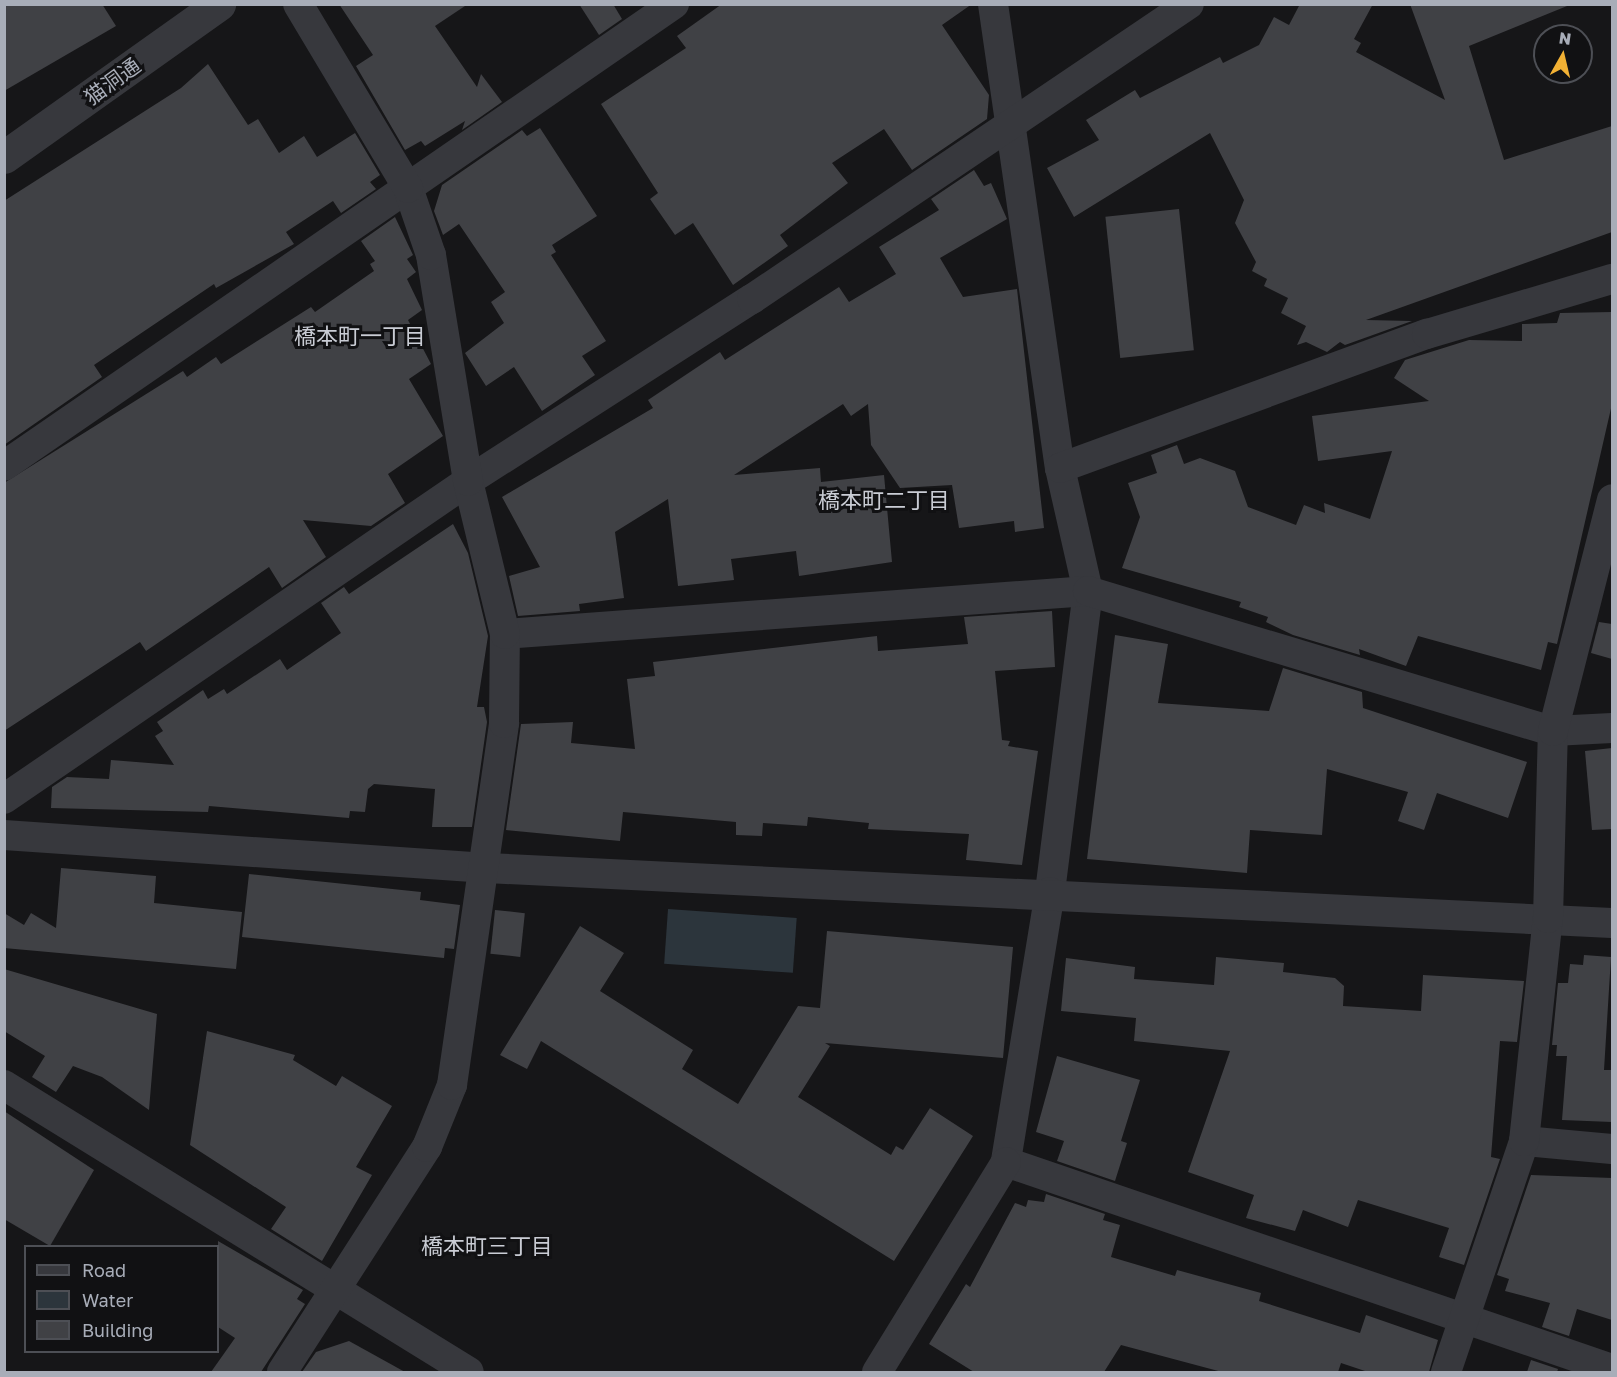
<!DOCTYPE html>
<html>
<head>
<meta charset="utf-8">
<style>
	body { margin:0 }
	#map { position:relative; width:1617px; height:1377px; overflow:hidden; background:#161618; font-family:"Golos Text","Noto Sans JP",sans-serif }
	div>[style] { position:absolute }
	.water>* { inset:0; background:#2c353c; transform-origin:0 0 }
	.building>* { inset:0; background:#404145; transform-origin:0 0 }
	.minor>* { height:30px; margin:-15px; padding:0 15px; transform-origin:15px; border-radius:15px; background:#37383d }
	.tertiary>* { height:33px; margin:-16.5px; padding:0 16.5px; transform-origin:16.5px; border-radius:16.5px; background:#37383d }
	span { translate:-50% -50%; white-space:nowrap; text-align:center; line-height:1.15; -webkit-text-stroke:6px #111113; paint-order:stroke }
	.street-label { font-size:21px; color:#a8adb8 }
	.neighbourhood-label { font-size:22px; color:#c9ccd4 }
	.frame { position:absolute; inset:0; border:6px solid #a8adb8; pointer-events:none }
	.legend { position:absolute; left:24px; top:1245px; width:195px; height:108px; box-sizing:border-box; background:#111113; border:2px solid #4d4f55; margin:0; padding:8px 10px; list-style:none; font-size:18px; color:#a8adb8 }
	.legend li { display:flex; align-items:center; gap:12px; height:30px }
	.legend b { width:30px; border:2px solid #4d4f55 }
	.north { position:absolute; left:1533px; top:24px; width:60px; height:60px; box-sizing:border-box; background:#111113; border:2px solid #4d4f55; border-radius:50%; rotate:8deg; font-size:16px; font-weight:700; line-height:24px; text-align:center; color:#a8adb8 }
	.north::after { content:''; display:block; margin:auto; width:21px; height:27px; background:#f2b134; clip-path:polygon(50% 0,100% 100%,50% 72%,0 100%) }
</style>
</head>
<body>
<div id="map">
	<div class="water">
		<i style="left:668px;top:909px;width:129px;height:55px;rotate:4deg"></i>
	</div>
	<div class="building">
		<i style="clip-path:polygon(4px 4px,102px 4px,116px 26px,4px 91px)"></i>
		<i style="clip-path:polygon(339px 4px,468px 4px,435px 26px,477px 87px,481px 74px,502px 102px,462px 130px,465px 121px,425px 146px,421px 141px,405px 150px,356px 66px,373px 55px)"></i>
		<i style="clip-path:polygon(579px 4px,613px 4px,622px 19px,599px 35px)"></i>
		<i style="clip-path:polygon(722px 4px,972px 4px,942px 25px,989px 95px,987px 119px,912px 170px,884px 129px,832px 163px,848px 183px,780px 235px,788px 246px,733px 285px,693px 223px,675px 235px,650px 199px,658px 193px,601px 104px,686px 48px,677px 36px)"></i>
		<i style="clip-path:polygon(1300px 4px,1373px 4px,1354px 39px,1361px 43px,1356px 52px,1445px 100px,1410px 4px,1572px 4px,1469px 46px,1504px 160px,1612px 126px,1612px 232px,1366px 320px,1412px 321px,1345px 345px,1340px 342px,1327px 352px,1306px 342px,1297px 345px,1306px 326px,1281px 313px,1288px 298px,1264px 286px,1267px 279px,1252px 271px,1256px 262px,1235px 223px,1244px 200px,1210px 133px,1074px 217px,1047px 168px,1099px 140px,1086px 120px,1135px 90px,1140px 98px,1220px 57px,1223px 63px,1259px 45px,1274px 17px,1289px 25px)"></i>
		<i style="clip-path:polygon(208px 64px,248px 125px,258px 119px,279px 153px,304px 136px,317px 157px,355px 133px,380px 175px,370px 182px,376px 189px,341px 213px,333px 201px,286px 232px,294px 244px,216px 288px,214px 284px,94px 365px,102px 377px,4px 445px,4px 201px,181px 88px)"></i>
		<i style="clip-path:polygon(540px 128px,597px 216px,552px 245px,556px 252px,551px 255px,606px 341px,582px 356px,595px 375px,542px 411px,514px 367px,486px 386px,465px 353px,504px 323px,491px 302px,505px 292px,459px 224px,443px 235px,434px 211px,442px 185px,522px 130px,527px 136px)"></i>
		<i style="clip-path:polygon(974px 170px,984px 186px,991px 183px,1007px 219px,940px 258px,963px 297px,1017px 289px,1044px 528px,1015px 532px,1014px 521px,959px 528px,952px 485px,900px 488px,871px 445px,868px 404px,851px 416px,843px 404px,734px 475px,820px 468px,821px 482px,884px 475px,892px 562px,799px 576px,796px 551px,731px 559px,734px 580px,678px 586px,668px 499px,615px 532px,624px 598px,579px 604px,580px 611px,518px 616px,509px 576px,540px 567px,502px 497px,653px 408px,648px 400px,720px 352px,725px 360px,839px 287px,849px 302px,896px 274px,879px 247px,939px 210px,931px 199px)"></i>
		<i style="left:1179px;top:209px;width:142px;height:74px;rotate:84deg"></i>
		<i style="clip-path:polygon(395px 217px,413px 255px,407px 259px,416px 272px,407px 279px,422px 310px,408px 320px,431px 364px,409px 379px,443px 436px,388px 474px,405px 503px,371px 526px,303px 520px,326px 557px,282px 588px,269px 567px,146px 651px,140px 642px,4px 731px,4px 483px,183px 371px,187px 377px,216px 357px,221px 364px,311px 307px,315px 312px,374px 271px,370px 264px,375px 261px,361px 241px)"></i>
		<i style="clip-path:polygon(1612px 312px,1612px 404px,1557px 644px,1548px 642px,1541px 670px,1418px 636px,1406px 666px,1359px 649px,1360px 655px,1293px 635px,1266px 622px,1268px 617px,1239px 607px,1241px 602px,1122px 568px,1140px 517px,1128px 483px,1157px 473px,1151px 455px,1177px 445px,1184px 464px,1200px 458px,1235px 471px,1248px 507px,1296px 525px,1304px 505px,1325px 513px,1324px 503px,1370px 519px,1392px 451px,1318px 461px,1312px 416px,1429px 401px,1394px 378px,1405px 360px,1469px 340px,1522px 341px,1522px 324px,1557px 323px,1560px 313px)"></i>
		<i style="clip-path:polygon(453px 524px,468px 553px,488px 636px,477px 707px,484px 707px,487px 722px,472px 827px,432px 827px,435px 789px,374px 784px,368px 789px,365px 812px,350px 811px,349px 818px,209px 806px,208px 812px,51px 808px,52px 787px,67px 777px,109px 779px,111px 760px,174px 765px,155px 736px,163px 731px,157px 722px,203px 690px,208px 699px,224px 689px,227px 694px,280px 659px,287px 670px,341px 633px,321px 603px,344px 587px,349px 594px)"></i>
		<i style="clip-path:polygon(1052px 611px,1055px 667px,995px 671px,1002px 740px,1010px 741px,1008px 746px,1038px 751px,1022px 865px,966px 860px,969px 834px,868px 829px,869px 823px,808px 817px,807px 826px,763px 823px,762px 836px,736px 835px,736px 822px,623px 812px,620px 841px,506px 830px,521px 724px,573px 722px,571px 743px,635px 749px,627px 679px,655px 676px,653px 662px,877px 636px,878px 651px,968px 644px,964px 617px)"></i>
		<i style="clip-path:polygon(1599px 622px,1612px 624px,1612px 659px,1591px 653px)"></i>
		<i style="clip-path:polygon(1115px 635px,1168px 644px,1158px 703px,1269px 711px,1283px 668px,1362px 692px,1363px 708px,1527px 762px,1508px 818px,1437px 793px,1424px 830px,1398px 821px,1408px 792px,1327px 769px,1322px 835px,1250px 830px,1247px 873px,1087px 859px)"></i>
		<i style="clip-path:polygon(1612px 748px,1612px 829px,1592px 830px,1585px 751px)"></i>
		<i style="clip-path:polygon(61px 868px,156px 876px,154px 903px,242px 912px,236px 969px,4px 948px,4px 913px,24px 925px,31px 913px,56px 928px)"></i>
		<i style="clip-path:polygon(249px 874px,421px 892px,420px 900px,460px 905px,454px 949px,445px 948px,444px 958px,242px 937px)"></i>
		<i style="left:495px;top:910px;width:30px;height:44px;rotate:6deg"></i>
		<i style="clip-path:polygon(580px 926px,624px 953px,600px 991px,693px 1050px,682px 1069px,738px 1104px,798px 1006px,820px 1008px,827px 931px,1013px 947px,1003px 1058px,825px 1043px,830px 1046px,798px 1097px,891px 1155px,896px 1146px,903px 1150px,930px 1108px,973px 1136px,894px 1261px,541px 1041px,527px 1069px,500px 1055px)"></i>
		<i style="clip-path:polygon(1584px 955px,1611px 957px,1604px 1070px,1612px 1070px,1612px 1122px,1562px 1120px,1567px 1056px,1556px 1056px,1557px 1045px,1552px 1045px,1558px 983px,1568px 983px,1570px 964px,1583px 965px)"></i>
		<i style="clip-path:polygon(1216px 957px,1284px 963px,1283px 972px,1335px 978px,1344px 986px,1343px 1006px,1421px 1011px,1423px 975px,1524px 981px,1517px 1042px,1500px 1041px,1491px 1157px,1500px 1159px,1464px 1265px,1439px 1257px,1449px 1228px,1358px 1200px,1348px 1227px,1303px 1210px,1295px 1231px,1246px 1218px,1254px 1195px,1188px 1172px,1230px 1051px,1134px 1041px,1136px 1018px,1061px 1011px,1066px 958px,1135px 967px,1134px 979px,1214px 985px)"></i>
		<i style="clip-path:polygon(4px 969px,157px 1014px,149px 1110px,102px 1077px,73px 1066px,56px 1092px,32px 1077px,45px 1056px,4px 1031px)"></i>
		<i style="clip-path:polygon(207px 1031px,295px 1055px,293px 1060px,336px 1086px,342px 1076px,392px 1106px,356px 1167px,372px 1175px,322px 1261px,271px 1229px,286px 1207px,190px 1145px)"></i>
		<i style="clip-path:polygon(1057px 1056px,1140px 1080px,1121px 1141px,1127px 1143px,1115px 1181px,1057px 1161px,1064px 1141px,1036px 1132px)"></i>
		<i style="clip-path:polygon(4px 1111px,94px 1170px,50px 1246px,4px 1219px)"></i>
		<i style="clip-path:polygon(1531px 1175px,1612px 1178px,1612px 1320px,1577px 1309px,1569px 1336px,1542px 1327px,1550px 1303px,1505px 1291px,1509px 1279px,1497px 1275px)"></i>
		<i style="clip-path:polygon(1046px 1194px,1105px 1214px,1103px 1220px,1120px 1225px,1111px 1257px,1175px 1276px,1177px 1270px,1261px 1293px,1259px 1301px,1360px 1333px,1366px 1315px,1438px 1340px,1429px 1372px,1368px 1372px,1341px 1363px,1338px 1372px,1222px 1372px,1121px 1345px,1104px 1372px,974px 1372px,929px 1344px,966px 1284px,970px 1287px,1015px 1203px,1026px 1207px,1028px 1200px,1044px 1202px)"></i>
		<i style="clip-path:polygon(218px 1241px,303px 1290px,297px 1299px,305px 1304px,261px 1372px,211px 1372px,235px 1338px,218px 1327px)"></i>
		<i style="clip-path:polygon(349px 1341px,405px 1372px,302px 1372px,316px 1352px)"></i>
		<i style="clip-path:polygon(1531px 1360px,1558px 1369px,1557px 1372px,1527px 1372px)"></i>
	</div>
	<div class="minor">
		<i style="left:993px;top:4px;width:469px;rotate:81.8deg"></i>
		<i style="left:1060px;top:468px;width:126px;rotate:77.2deg"></i>
		<i style="left:1088px;top:591px;width:303px;rotate:97.2deg"></i>
		<i style="left:1050px;top:892px;width:274px;rotate:99.3deg"></i>
		<i style="left:1006px;top:1162px;width:640px;rotate:18.86deg"></i>
		<i style="left:4px;top:466px;width:814px;rotate:-34.59deg"></i>
		<i style="left:1060px;top:468px;width:391px;rotate:-20.1deg"></i>
		<i style="left:1427px;top:334px;width:193px;rotate:-16.6deg"></i>
		<i style="left:505px;top:634px;width:585px;rotate:-4.22deg"></i>
		<i style="left:1088px;top:591px;width:486px;rotate:16.8deg"></i>
		<i style="left:1553px;top:731px;width:59px;rotate:-2.9deg"></i>
		<i style="left:4px;top:799px;width:563px;rotate:-34.42deg"></i>
		<i style="left:468px;top:481px;width:337px;rotate:-32.7deg"></i>
		<i style="left:752px;top:299px;width:527px;rotate:-34.02deg"></i>
		<i style="left:4px;top:835px;width:484px;rotate:3.9deg"></i>
		<i style="left:487px;top:868px;width:1126px;rotate:2.8deg"></i>
		<i style="left:4px;top:1085px;width:546px;rotate:31.68deg"></i>
		<i style="left:1524px;top:1141px;width:88px;rotate:5.2deg"></i>
		<i style="left:282px;top:1372px;width:268px;rotate:-57.2deg"></i>
		<i style="left:427px;top:1147px;width:67px;rotate:-68deg"></i>
		<i style="left:452px;top:1085px;width:366px;rotate:-81.8deg"></i>
		<i style="left:504px;top:723px;width:89px;rotate:-89.4deg"></i>
		<i style="left:505px;top:634px;width:157px;rotate:-103.6deg"></i>
		<i style="left:468px;top:481px;width:229px;rotate:-99.3deg"></i>
		<i style="left:431px;top:255px;width:71px;rotate:-108.9deg"></i>
		<i style="left:408px;top:188px;width:214px;rotate:-120.9deg"></i>
		<i style="left:877px;top:1372px;width:246px;rotate:-58.4deg"></i>
		<i style="left:1446px;top:1372px;width:244px;rotate:-71.3deg"></i>
		<i style="left:1524px;top:1141px;width:224px;rotate:-83.9deg"></i>
		<i style="left:1548px;top:918px;width:187px;rotate:-88.5deg"></i>
		<i style="left:1553px;top:731px;width:239px;rotate:-75.7deg"></i>
	</div>
	<div class="tertiary">
		<i style="left:4px;top:157px;width:264px;rotate:-35.4deg"></i>
	</div>
	<div class="street-label">
		<span style="left:112px;top:81px;rotate:-36deg">猫洞通</span>
	</div>
	<div class="neighbourhood-label">
		<span style="left:360px;top:336px">橋本町一丁目</span>
		<span style="left:884px;top:500px">橋本町二丁目</span>
		<span style="left:487px;top:1246px">橋本町三丁目</span>
	</div>
	<div class="frame"></div>
	<ul class="legend">
	<li><b style="height:8px;background:#37383d"></b>Road</li>
	<li><b style="height:16px;background:#2c353c"></b>Water</li>
	<li><b style="height:16px;background:#404145"></b>Building</li>
	</ul>
	<div class="north">N</div>
</div>
</body>
</html>
